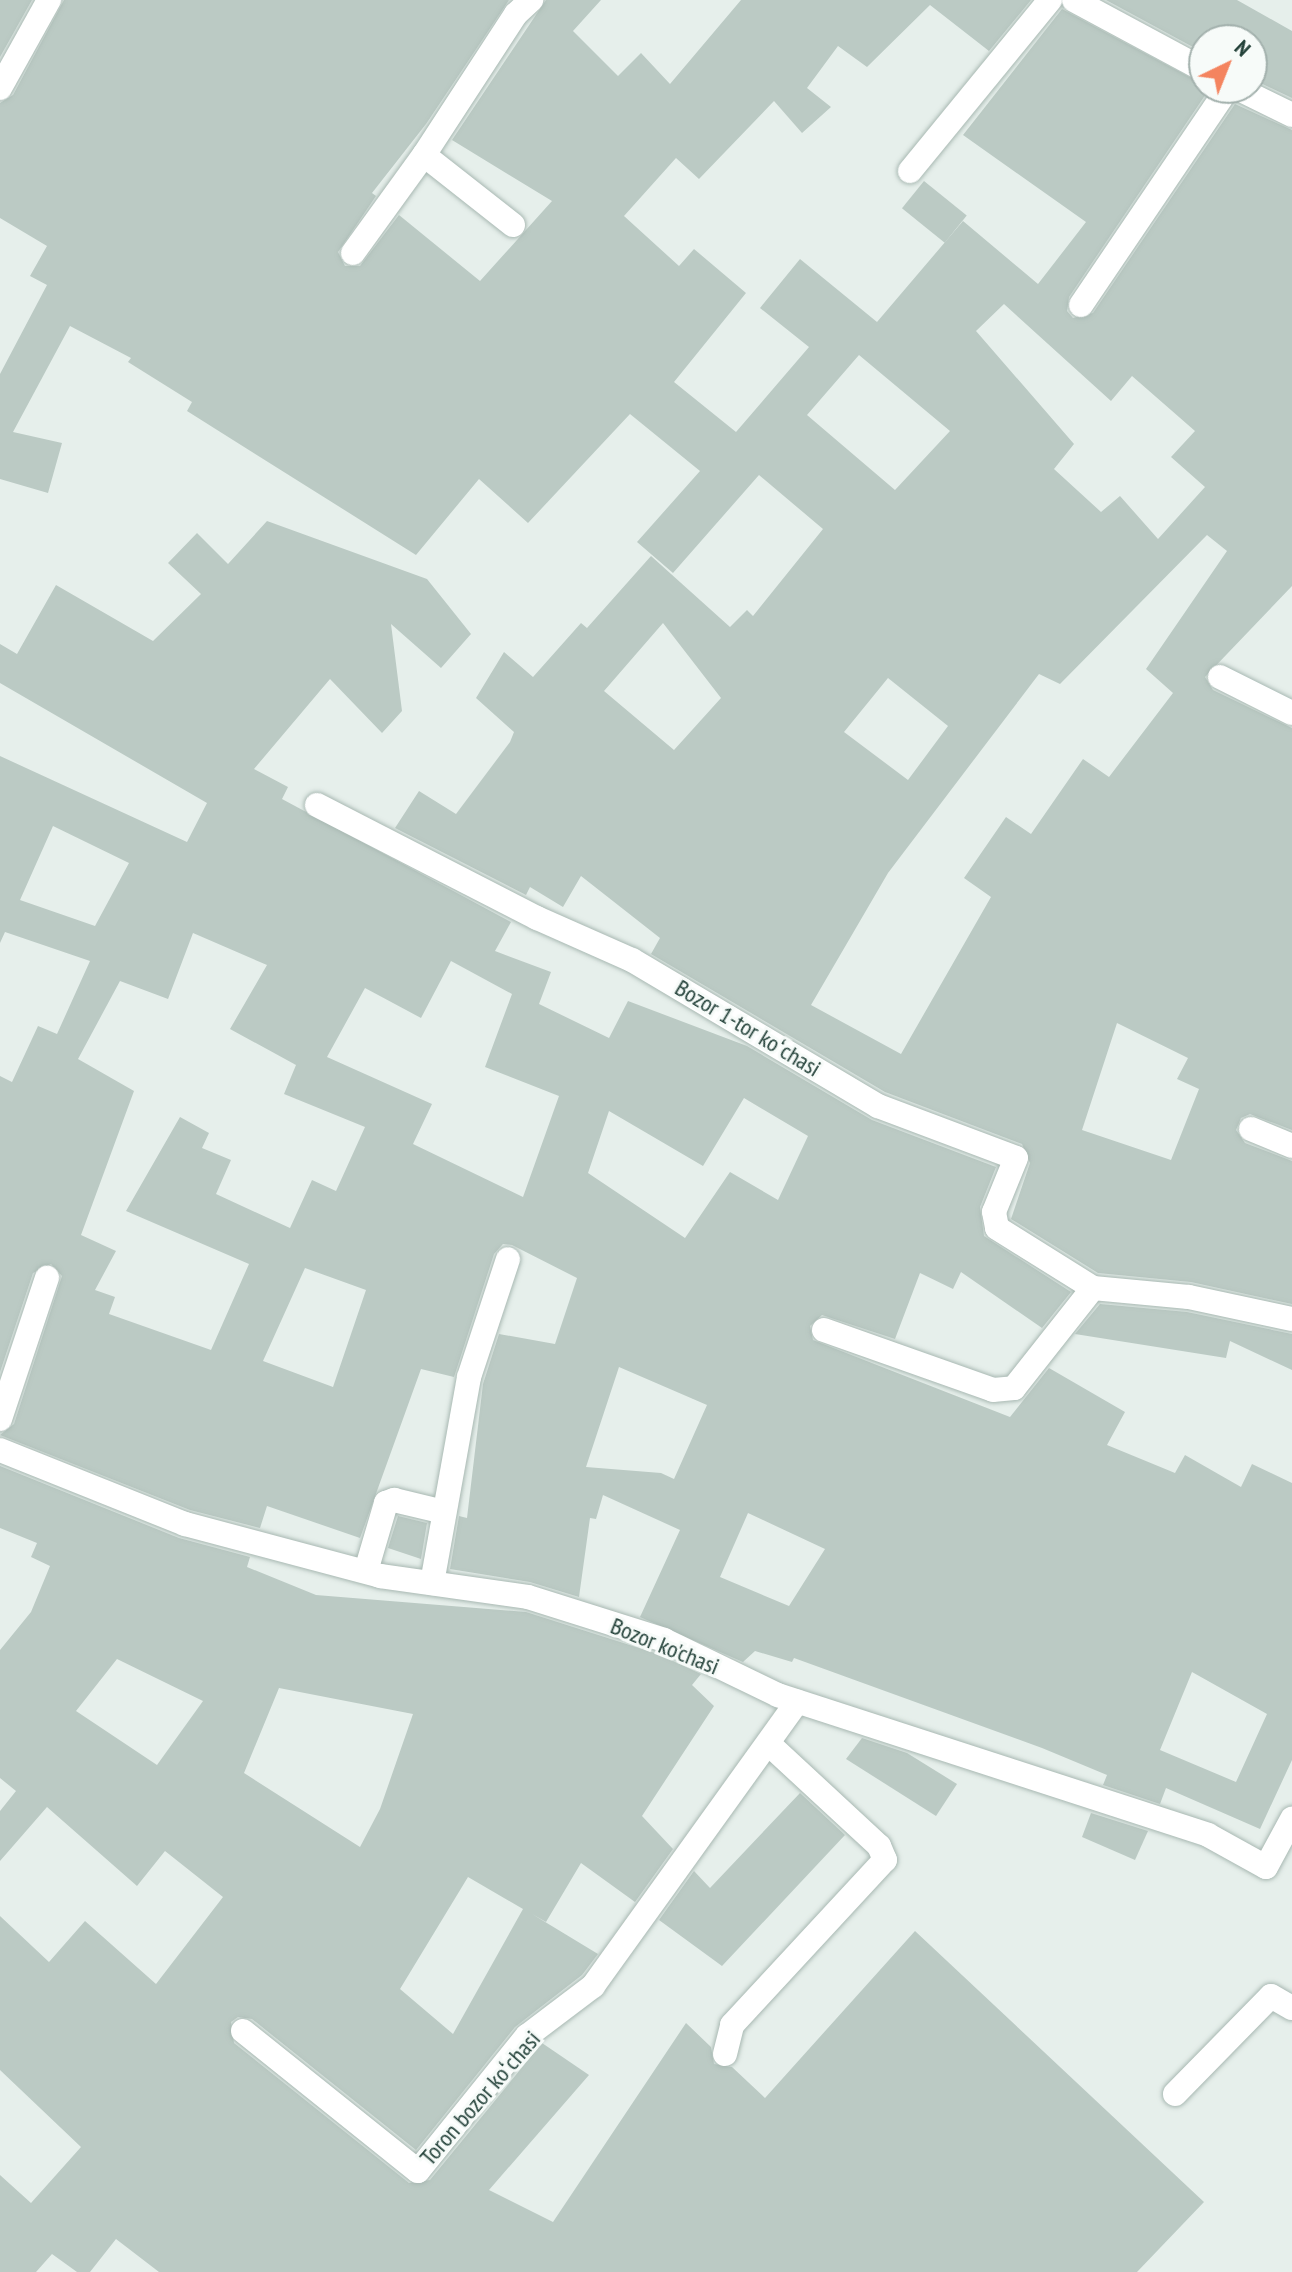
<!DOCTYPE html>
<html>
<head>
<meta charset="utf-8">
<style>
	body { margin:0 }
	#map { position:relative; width:1292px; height:2272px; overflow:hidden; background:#e6efeb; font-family:"PT Sans Narrow",sans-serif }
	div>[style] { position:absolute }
	.building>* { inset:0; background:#bbcac4; transform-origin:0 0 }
	.roads { filter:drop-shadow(0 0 2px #a8b8b2) drop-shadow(0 0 2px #a8b8b2) }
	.lane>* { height:24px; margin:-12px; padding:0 12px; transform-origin:12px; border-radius:12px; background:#fff }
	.street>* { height:24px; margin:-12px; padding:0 12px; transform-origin:12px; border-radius:12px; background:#fff }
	span { translate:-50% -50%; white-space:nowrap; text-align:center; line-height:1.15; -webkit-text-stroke:6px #f7fbf9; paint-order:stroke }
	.street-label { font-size:24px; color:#24423a }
	.north { position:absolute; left:1188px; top:24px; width:80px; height:80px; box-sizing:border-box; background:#f7fbf9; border:2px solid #a3b1ad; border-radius:50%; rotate:43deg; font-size:22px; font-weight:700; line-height:32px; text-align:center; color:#24423a }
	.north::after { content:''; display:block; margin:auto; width:28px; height:36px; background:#f4845f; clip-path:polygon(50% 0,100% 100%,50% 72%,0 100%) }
</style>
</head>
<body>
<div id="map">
	<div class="building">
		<i style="clip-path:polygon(0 0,32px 0,0 57px)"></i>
		<i style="clip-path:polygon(evenodd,64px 0,509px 0,426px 124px,372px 193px,376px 196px,338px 252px,345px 266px,360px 266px,399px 215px,480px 281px,552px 201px,452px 140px,546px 0,601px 0,573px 31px,618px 76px,641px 53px,670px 84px,741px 0,1031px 0,989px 51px,930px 5px,867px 67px,838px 46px,807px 88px,831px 107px,802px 133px,774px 101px,699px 179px,676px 158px,624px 216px,679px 266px,694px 249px,746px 293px,674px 382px,736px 432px,809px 347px,760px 308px,800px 259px,877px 322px,963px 221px,1038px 284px,1086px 222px,963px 135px,1062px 9px,1210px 88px,1069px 297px,1067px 311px,1073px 318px,1093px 313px,1235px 104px,1292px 130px,1292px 586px,1205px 677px,1213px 690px,1292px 728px,1292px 1130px,1250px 1114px,1241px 1118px,1236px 1130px,1245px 1143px,1292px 1161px,1292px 1304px,1191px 1282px,1098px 1273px,1011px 1219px,1030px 1163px,1022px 1144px,885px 1092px,651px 954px,660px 938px,581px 876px,563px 907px,530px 887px,526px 895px,395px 828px,419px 791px,456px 814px,510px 742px,514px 732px,476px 698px,504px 652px,533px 677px,581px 623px,587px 628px,651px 556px,730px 627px,747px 610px,753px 616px,823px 529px,759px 475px,673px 573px,637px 542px,700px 471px,630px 414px,528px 523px,479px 479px,416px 555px,187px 411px,192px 402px,128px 362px,131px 358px,70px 326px,13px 432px,62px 443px,48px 493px,0 479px,0 374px,47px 285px,30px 276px,47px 246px,0 218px,0 103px,13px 95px,64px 0,1004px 304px,1111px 401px,1132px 376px,1195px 431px,1171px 457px,1205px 487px,1158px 539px,1120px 496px,1101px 512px,1054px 469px,1074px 444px,976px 331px,1004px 304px,64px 0,859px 355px,950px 431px,895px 490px,807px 415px,859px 355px,64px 0,1207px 535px,1227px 551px,1146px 669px,1173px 693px,1109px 777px,1083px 759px,1031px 834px,1006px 817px,964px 878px,991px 897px,901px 1054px,811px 1005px,888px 873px,1039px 674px,1060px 684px,1207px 535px,64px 0,663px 623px,721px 698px,674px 750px,604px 691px,663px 623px,64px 0,888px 678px,948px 726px,908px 780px,844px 732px,888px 678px,64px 0,1117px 1023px,1188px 1058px,1177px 1079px,1199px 1089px,1171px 1160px,1082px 1130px,1117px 1023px)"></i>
		<i style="clip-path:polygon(1106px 0,1237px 0,1292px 31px,1292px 98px,1252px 79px,1252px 40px,1204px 40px,1204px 53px)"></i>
		<i style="left:924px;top:181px;width:55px;height:35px;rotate:39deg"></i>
		<i style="clip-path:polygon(evenodd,267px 521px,427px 579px,471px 634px,441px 668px,391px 624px,402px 711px,382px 733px,330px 679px,254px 769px,288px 787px,282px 799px,511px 922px,495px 951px,551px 972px,539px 1004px,609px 1038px,628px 1001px,747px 1046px,872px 1120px,996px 1167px,980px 1207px,984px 1236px,1071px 1292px,1042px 1328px,961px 1272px,953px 1289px,920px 1273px,895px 1339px,822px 1315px,810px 1326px,813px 1340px,1010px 1417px,1049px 1368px,1125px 1412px,1107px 1445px,1175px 1473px,1185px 1455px,1241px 1487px,1252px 1464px,1292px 1483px,1292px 1760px,1260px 1829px,1166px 1788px,1160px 1804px,1103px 1785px,1107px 1775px,1042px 1748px,794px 1658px,792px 1662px,755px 1651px,743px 1662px,640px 1617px,680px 1530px,603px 1495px,596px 1519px,590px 1518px,579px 1597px,530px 1582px,450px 1569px,459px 1516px,467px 1518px,483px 1384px,499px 1334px,555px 1344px,577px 1278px,512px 1245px,503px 1244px,494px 1254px,454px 1377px,421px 1369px,360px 1538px,267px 1506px,260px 1528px,190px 1510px,0 1435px,14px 1424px,62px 1276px,51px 1264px,33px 1273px,0 1372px,0 1076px,12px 1082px,38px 1026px,57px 1034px,90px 961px,5px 932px,0 943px,0 756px,187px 842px,207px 803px,0 683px,0 644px,17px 654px,56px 585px,153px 641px,201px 594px,168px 563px,197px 533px,228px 564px,267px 521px,53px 826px,129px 863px,95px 926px,20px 900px,53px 826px,267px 521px,193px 933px,267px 965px,230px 1029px,296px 1065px,284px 1094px,365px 1127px,336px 1191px,312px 1180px,290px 1228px,216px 1194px,231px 1160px,202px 1148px,209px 1133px,180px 1117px,126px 1211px,249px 1264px,211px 1350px,109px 1314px,115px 1297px,95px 1290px,116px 1251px,81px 1235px,134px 1091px,78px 1059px,120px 981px,168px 999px,193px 933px,267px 521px,451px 961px,512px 994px,485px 1067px,559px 1096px,523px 1197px,413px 1144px,432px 1104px,327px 1057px,365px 988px,421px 1018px,451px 961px,267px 521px,744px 1098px,808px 1136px,778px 1200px,730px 1172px,685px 1238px,588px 1173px,609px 1111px,703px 1166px,744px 1098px,267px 521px,305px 1268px,366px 1290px,333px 1387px,263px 1361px,305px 1268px,267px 521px,619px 1367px,707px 1405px,674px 1479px,661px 1473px,586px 1467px,619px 1367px,267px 521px,748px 1513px,825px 1549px,789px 1606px,720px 1577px,748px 1513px,267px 521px,1192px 1672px,1267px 1714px,1236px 1782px,1160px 1750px,1192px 1672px)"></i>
		<i style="clip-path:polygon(1100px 1304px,1187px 1312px,1292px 1334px,1292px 1370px,1230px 1341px,1226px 1358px,1075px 1334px)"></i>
		<i style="clip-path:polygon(evenodd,0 1466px,179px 1538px,250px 1557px,247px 1567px,316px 1595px,526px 1612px,658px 1654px,701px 1674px,692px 1685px,714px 1706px,642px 1816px,673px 1849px,635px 1902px,581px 1863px,546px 1922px,532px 1914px,598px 1954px,582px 1975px,515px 2027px,416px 2150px,252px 2019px,238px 2017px,231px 2022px,234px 2043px,409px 2183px,430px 2180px,542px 2043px,589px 2075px,489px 2190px,553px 2222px,686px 2023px,711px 2047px,714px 2064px,732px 2067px,765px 2098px,915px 1931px,1204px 2202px,1137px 2272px,159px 2272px,116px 2239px,90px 2272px,77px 2272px,52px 2254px,36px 2272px,0 2272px,0 2175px,31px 2203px,81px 2147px,0 2070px,0 1916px,49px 1962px,85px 1921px,156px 1984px,223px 1897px,165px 1851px,137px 1886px,47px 1807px,0 1861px,0 1811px,16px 1791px,0 1778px,0 1650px,31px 1612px,50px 1566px,31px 1557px,37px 1543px,0 1528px,0 1466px,117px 1659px,203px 1701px,157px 1765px,76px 1711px,117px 1659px,0 1466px,279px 1688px,413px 1714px,380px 1809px,360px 1847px,244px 1773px,279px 1688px,0 1466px,468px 1877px,523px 1909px,453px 2034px,400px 1989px,468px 1877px)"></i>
		<i style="clip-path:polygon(398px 1516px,427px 1523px,421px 1559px,388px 1548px)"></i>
		<i style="clip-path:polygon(862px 1738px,907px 1753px,957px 1784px,936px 1816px,846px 1759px)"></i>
		<i style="clip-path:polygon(800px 1793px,845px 1835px,722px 1966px,659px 1920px,694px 1871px,710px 1888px)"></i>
		<i style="clip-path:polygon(1091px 1813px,1148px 1831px,1135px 1860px,1082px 1837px)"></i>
	</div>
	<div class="roads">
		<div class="lane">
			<i style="left:0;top:1419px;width:149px;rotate:-71.6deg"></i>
			<i style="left:366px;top:1571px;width:71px;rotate:-73.6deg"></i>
			<i style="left:386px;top:1503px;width:9px;rotate:-21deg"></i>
			<i style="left:394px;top:1500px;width:51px;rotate:13.5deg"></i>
			<i style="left:725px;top:2054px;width:30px;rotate:-76deg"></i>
			<i style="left:732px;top:2025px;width:225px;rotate:-47.2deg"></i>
			<i style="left:885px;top:1860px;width:15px;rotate:-113deg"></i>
			<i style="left:879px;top:1846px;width:150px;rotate:-137.2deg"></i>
			<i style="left:1175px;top:2094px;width:137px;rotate:-45.6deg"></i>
			<i style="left:1271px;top:1996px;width:24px;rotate:30deg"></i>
		</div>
		<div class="street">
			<i style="left:1074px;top:0;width:148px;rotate:28.3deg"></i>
			<i style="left:0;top:88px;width:101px;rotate:-60.9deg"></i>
			<i style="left:1237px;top:88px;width:61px;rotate:26.1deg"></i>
			<i style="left:910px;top:171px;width:221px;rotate:-50.7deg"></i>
			<i style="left:513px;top:225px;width:113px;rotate:-141.8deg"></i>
			<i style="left:424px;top:155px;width:168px;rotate:-56.9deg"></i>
			<i style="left:516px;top:14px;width:21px;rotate:-43deg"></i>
			<i style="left:353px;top:253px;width:121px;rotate:-54.1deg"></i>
			<i style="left:1081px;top:305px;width:262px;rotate:-55.9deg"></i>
			<i style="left:1220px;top:677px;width:80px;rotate:26.6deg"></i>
			<i style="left:317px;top:805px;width:247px;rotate:27.2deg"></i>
			<i style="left:537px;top:918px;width:104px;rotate:23.9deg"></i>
			<i style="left:632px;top:960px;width:286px;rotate:30.7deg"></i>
			<i style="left:878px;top:1106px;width:147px;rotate:20.6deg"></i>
			<i style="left:1016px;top:1158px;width:58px;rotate:112.2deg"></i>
			<i style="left:994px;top:1212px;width:16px;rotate:79deg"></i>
			<i style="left:997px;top:1228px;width:113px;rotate:32deg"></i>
			<i style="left:1093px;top:1288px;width:96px;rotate:5.4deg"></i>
			<i style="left:1189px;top:1297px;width:105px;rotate:12.1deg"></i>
			<i style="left:1251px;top:1129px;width:44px;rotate:22.5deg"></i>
			<i style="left:824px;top:1330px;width:179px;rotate:19.5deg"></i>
			<i style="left:993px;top:1390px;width:21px;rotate:-5deg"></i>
			<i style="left:1014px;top:1388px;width:127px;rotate:-51.7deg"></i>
			<i style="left:0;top:1450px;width:199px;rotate:21.8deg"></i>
			<i style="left:185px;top:1524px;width:202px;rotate:14.9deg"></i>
			<i style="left:380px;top:1576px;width:149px;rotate:8.1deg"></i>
			<i style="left:528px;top:1597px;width:143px;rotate:17.5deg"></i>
			<i style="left:664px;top:1640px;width:127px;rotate:25.8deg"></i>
			<i style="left:778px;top:1695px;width:452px;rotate:18deg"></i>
			<i style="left:1208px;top:1835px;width:66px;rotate:28.9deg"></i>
			<i style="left:1266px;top:1867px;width:55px;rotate:-61.6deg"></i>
			<i style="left:432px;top:1583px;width:209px;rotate:-79.8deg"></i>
			<i style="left:469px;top:1377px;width:124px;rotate:-71.7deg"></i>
			<i style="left:243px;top:2031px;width:224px;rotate:38.7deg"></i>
			<i style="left:418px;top:2171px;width:174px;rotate:-51.1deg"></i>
			<i style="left:527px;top:2036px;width:83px;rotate:-37.1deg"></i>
			<i style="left:593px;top:1986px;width:350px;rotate:-54.3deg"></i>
		</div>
	</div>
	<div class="street-label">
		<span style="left:748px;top:1028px;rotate:31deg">Bozor 1-tor koʻchasi</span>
		<span style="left:665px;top:1646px;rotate:22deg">Bozor ko'chasi</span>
		<span style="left:480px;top:2098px;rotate:-49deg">Toron bozor koʻchasi</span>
	</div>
	<div class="north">N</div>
</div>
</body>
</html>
